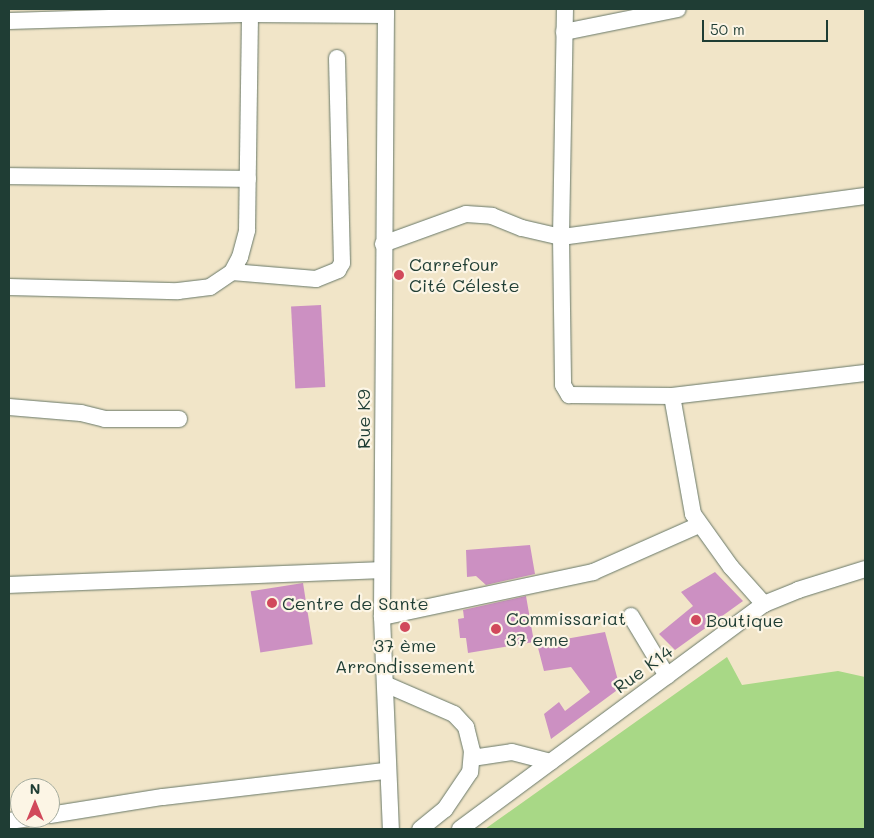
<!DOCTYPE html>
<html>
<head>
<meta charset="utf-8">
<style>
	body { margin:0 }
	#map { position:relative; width:874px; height:838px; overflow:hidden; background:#f1e5c8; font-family:Mali,sans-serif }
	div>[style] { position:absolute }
	.green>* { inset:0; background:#a8d886 }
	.building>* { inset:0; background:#cc90c2; transform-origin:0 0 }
	.roads { filter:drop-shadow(0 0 1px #687868) drop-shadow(0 0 1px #687868) }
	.minor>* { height:16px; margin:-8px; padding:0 8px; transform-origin:8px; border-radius:8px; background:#fff }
	.dots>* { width:14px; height:14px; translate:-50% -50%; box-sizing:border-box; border:2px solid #fcf5e5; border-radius:50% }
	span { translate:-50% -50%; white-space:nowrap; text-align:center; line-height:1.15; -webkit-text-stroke:4.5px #fcf5e5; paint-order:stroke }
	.poi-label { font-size:18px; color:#1f3d34 }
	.left { translate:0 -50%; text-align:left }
	.street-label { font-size:18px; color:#1f3d34 }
	.frame { position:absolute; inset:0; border:10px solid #1f3d34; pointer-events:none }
	.north { position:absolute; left:10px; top:778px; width:50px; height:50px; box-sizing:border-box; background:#fcf5e5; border:1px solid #a4ab9e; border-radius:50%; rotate:0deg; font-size:14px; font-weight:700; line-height:20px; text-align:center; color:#1f3d34 }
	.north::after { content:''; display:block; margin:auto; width:18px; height:22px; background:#d1495b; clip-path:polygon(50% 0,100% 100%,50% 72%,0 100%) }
	.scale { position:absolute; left:702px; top:20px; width:126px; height:22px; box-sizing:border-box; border:2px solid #1f3d34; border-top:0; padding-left:6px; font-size:15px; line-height:18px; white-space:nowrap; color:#1f3d34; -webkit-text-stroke:4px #fcf5e5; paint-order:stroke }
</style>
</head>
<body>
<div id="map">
	<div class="green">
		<i style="clip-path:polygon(727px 657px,742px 685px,838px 671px,865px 677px,865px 829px,485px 829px)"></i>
	</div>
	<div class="building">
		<i style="left:321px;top:305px;width:82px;height:30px;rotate:87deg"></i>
		<i style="clip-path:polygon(530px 545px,535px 574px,486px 585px,476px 576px,467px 577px,466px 550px)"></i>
		<i style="clip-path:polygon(715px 572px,743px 601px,675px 650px,659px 634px,693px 606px,681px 592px)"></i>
		<i style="left:303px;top:583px;width:62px;height:53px;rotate:81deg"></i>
		<i style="clip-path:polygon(526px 596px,534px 642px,468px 653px,466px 638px,460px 638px,458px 619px,464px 618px,463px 610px)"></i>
		<i style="clip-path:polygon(605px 632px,620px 688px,551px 739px,544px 714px,559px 702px,565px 711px,590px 692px,571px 667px,544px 671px,537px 644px)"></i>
	</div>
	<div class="roads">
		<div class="minor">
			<i style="left:386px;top:9px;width:608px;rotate:90.38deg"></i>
			<i style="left:382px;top:617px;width:212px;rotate:87.6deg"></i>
			<i style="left:9px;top:21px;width:241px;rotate:-1.7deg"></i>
			<i style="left:250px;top:14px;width:136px;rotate:0.4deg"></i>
			<i style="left:564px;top:32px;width:116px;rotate:-11.4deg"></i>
			<i style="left:9px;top:176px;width:239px;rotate:0.7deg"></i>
			<i style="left:865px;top:196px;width:307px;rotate:172.3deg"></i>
			<i style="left:561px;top:237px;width:148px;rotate:89.2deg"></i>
			<i style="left:563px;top:385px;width:12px;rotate:59deg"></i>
			<i style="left:569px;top:395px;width:103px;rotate:0.6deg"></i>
			<i style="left:672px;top:396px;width:194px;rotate:-6.8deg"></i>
			<i style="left:383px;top:244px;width:88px;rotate:-19.9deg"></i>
			<i style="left:466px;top:214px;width:26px;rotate:4deg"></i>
			<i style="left:492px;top:216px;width:32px;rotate:22deg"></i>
			<i style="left:522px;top:228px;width:40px;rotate:13deg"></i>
			<i style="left:561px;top:237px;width:228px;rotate:-89deg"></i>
			<i style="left:232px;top:272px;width:84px;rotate:4.8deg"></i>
			<i style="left:316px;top:279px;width:24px;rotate:-22deg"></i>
			<i style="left:338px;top:270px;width:8px;rotate:-60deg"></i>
			<i style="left:342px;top:263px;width:205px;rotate:-91.4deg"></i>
			<i style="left:9px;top:287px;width:169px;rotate:1.4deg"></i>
			<i style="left:178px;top:291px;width:32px;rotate:-7deg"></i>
			<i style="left:210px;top:287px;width:27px;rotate:-34deg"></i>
			<i style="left:232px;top:272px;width:17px;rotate:-62deg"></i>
			<i style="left:240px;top:257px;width:28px;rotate:-75deg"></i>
			<i style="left:247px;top:230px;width:221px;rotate:-89.2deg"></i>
			<i style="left:672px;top:396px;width:120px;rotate:79.9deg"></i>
			<i style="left:693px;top:514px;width:65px;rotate:54.4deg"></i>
			<i style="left:731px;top:567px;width:50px;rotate:48.3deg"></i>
			<i style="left:9px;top:407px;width:72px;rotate:4.8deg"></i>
			<i style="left:81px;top:413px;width:25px;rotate:14deg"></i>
			<i style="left:105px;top:419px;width:74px"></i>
			<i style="left:9px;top:585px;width:373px;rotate:-2.3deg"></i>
			<i style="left:631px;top:616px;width:70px;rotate:59deg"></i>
			<i style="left:382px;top:617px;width:216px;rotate:-12deg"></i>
			<i style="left:593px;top:572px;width:116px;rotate:-23.9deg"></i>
			<i style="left:385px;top:684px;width:75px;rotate:23.5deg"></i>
			<i style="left:454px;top:714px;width:18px;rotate:47deg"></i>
			<i style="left:466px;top:727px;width:25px;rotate:76deg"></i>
			<i style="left:472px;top:751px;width:21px;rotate:95deg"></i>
			<i style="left:470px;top:772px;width:45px;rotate:124deg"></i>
			<i style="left:445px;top:809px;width:32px;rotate:141deg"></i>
			<i style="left:472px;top:758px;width:40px;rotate:-8.5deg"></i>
			<i style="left:512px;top:752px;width:40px;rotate:14.4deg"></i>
			<i style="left:50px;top:815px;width:114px;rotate:-9.1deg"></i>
			<i style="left:163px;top:797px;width:225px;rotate:-6.7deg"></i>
			<i style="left:9px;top:821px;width:21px;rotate:-8deg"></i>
			<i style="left:460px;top:829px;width:378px;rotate:-36.5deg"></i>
			<i style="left:764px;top:604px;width:37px;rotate:-22deg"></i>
			<i style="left:798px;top:590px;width:70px;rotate:-17.4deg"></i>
		</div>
	</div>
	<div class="dots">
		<i style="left:399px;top:275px;background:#d1495b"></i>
		<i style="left:272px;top:603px;background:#d1495b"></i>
		<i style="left:696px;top:620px;background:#d1495b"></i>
		<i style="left:405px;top:627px;background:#d1495b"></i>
		<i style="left:496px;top:629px;background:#d1495b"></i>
	</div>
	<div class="poi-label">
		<span class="left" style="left:409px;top:275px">Carrefour<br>Cité Céleste</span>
		<span class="left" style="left:282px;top:603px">Centre de Sante</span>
		<span class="left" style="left:506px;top:629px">Commissariat<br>37 eme</span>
		<span class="left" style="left:706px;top:620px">Boutique</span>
		<span style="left:405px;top:656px">37 ème<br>Arrondissement</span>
	</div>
	<div class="street-label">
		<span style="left:363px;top:419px;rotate:-90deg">Rue K9</span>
		<span style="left:643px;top:669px;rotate:-36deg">Rue K14</span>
	</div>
	<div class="frame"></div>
	<div class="north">N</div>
	<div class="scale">50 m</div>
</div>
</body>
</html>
